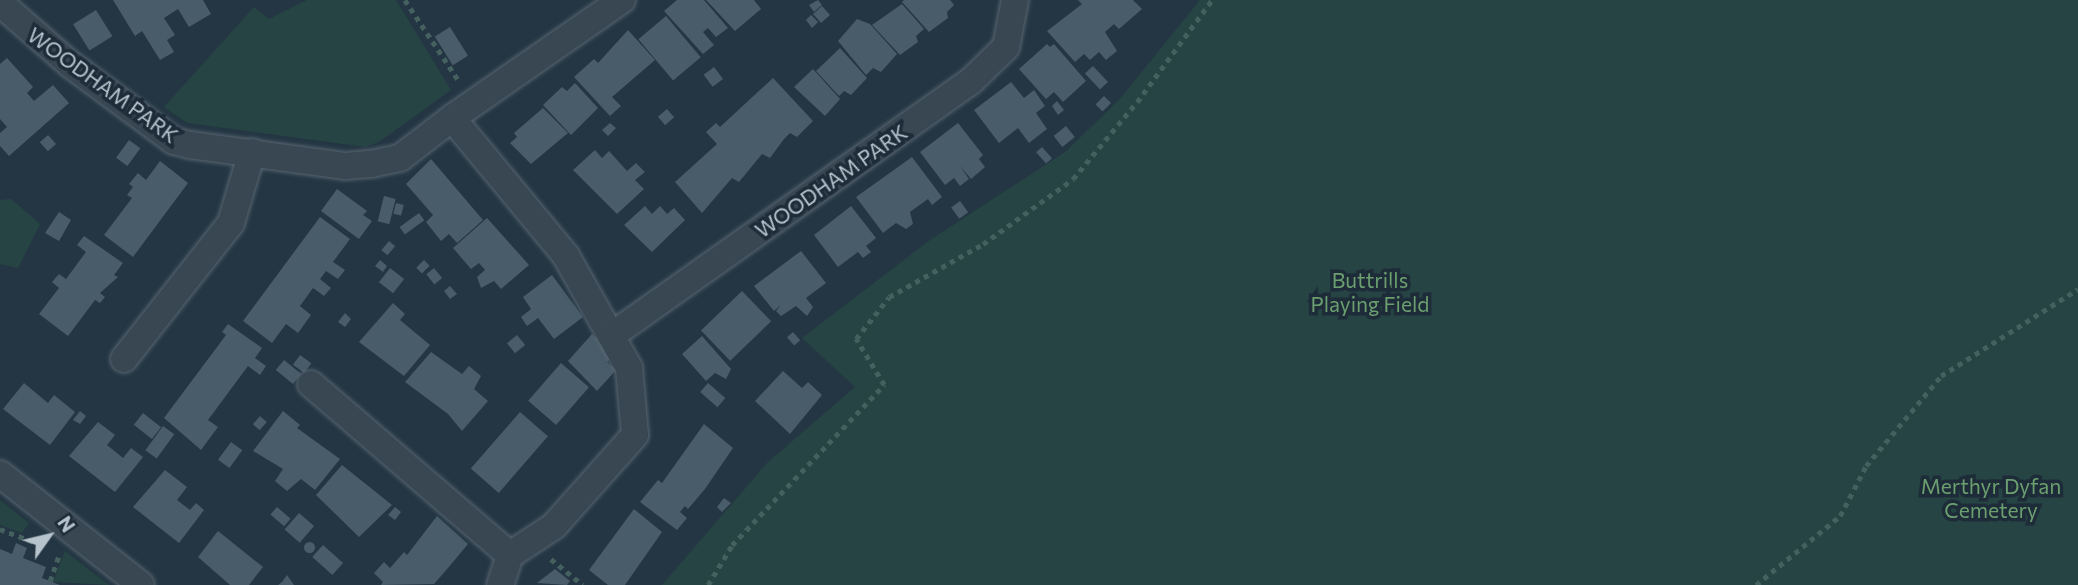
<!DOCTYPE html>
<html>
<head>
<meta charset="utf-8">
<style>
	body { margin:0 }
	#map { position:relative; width:2078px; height:585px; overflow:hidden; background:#243643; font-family:Commissioner,sans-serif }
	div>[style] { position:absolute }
	.green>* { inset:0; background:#264443 }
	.building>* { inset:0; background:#485c69; transform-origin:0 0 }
	.round { border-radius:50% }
	.path>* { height:4.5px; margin-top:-2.25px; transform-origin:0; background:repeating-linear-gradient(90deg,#44605f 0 5px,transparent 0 10px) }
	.roads { filter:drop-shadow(0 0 2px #576570) drop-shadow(0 0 2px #576570) }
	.minor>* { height:26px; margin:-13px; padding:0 13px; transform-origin:13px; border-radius:13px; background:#394752 }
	span { translate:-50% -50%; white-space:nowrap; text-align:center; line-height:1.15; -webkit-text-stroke:7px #1d2c38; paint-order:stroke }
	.street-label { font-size:21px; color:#b6c2cc }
	.park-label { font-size:21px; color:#6b9f6f }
	.north { position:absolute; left:14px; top:501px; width:70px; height:70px; -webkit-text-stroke:5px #1d2c38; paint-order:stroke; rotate:56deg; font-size:19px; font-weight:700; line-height:28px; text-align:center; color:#b6c2cc }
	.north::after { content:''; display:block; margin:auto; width:24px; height:32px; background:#b6c2cc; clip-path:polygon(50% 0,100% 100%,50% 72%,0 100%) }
</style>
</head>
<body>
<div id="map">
	<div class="green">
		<i style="clip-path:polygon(307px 0,396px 0,451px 90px,379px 142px,365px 147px,187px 123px,164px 107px,254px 7px,269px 19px)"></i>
		<i style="clip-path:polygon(1200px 0,2078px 0,2078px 585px,662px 585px,767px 463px,855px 387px,802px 338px,930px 240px,1065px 152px,1119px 100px)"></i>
		<i style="clip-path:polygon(11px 199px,40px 224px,18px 268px,0 264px,0 200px)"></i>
		<i style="clip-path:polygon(0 500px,29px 523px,22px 533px,0 525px)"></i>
		<i style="clip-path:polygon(65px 551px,109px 585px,53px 582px)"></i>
	</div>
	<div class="building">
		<i style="clip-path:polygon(113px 0,203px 0,211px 14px,189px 27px,178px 9px,164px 18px,175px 35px,167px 40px,174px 52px,160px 60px,142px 31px,135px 36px)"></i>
		<i style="clip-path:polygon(677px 0,704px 0,728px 28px,716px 37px,708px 28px,703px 32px,714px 45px,703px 54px,664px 11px)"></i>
		<i style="clip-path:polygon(706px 0,754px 0,761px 9px,735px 31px)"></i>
		<i style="clip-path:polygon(818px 0,822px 5px,814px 12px,809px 5px)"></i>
		<i style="clip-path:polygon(904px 0,950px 0,954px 5px,947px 12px,948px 18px,929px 32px,902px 2px)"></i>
		<i style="clip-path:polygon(1078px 0,1133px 0,1142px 9px,1119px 29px,1114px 24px,1105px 32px,1117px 51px,1106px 60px,1099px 52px,1090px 60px,1084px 54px,1075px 62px,1047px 31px,1082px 4px)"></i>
		<i style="clip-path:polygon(902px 4px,924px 29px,916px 36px,918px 42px,900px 55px,872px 25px)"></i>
		<i style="left:822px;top:6px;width:12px;height:12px;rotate:48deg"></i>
		<i style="left:96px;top:10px;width:31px;height:27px;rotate:58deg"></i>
		<i style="clip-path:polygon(811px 15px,818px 22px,812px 28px,806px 20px)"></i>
		<i style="left:666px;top:16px;width:54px;height:36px;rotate:50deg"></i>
		<i style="clip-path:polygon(857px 19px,870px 24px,897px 54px,881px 72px,873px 68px,866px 75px,838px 41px)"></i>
		<i style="left:450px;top:27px;width:34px;height:18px;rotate:58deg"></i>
		<i style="clip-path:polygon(628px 30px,655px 60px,612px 97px,621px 106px,610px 116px,574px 77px,594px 59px,598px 63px)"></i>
		<i style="clip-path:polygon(1047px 44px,1050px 47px,1054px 44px,1086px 81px,1063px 102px,1054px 92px,1046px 99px,1019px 69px)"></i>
		<i style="clip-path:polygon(840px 48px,867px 78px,851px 95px,844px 91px,839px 96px,816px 71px)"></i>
		<i style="clip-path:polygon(7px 58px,33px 87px,27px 93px,34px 101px,53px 85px,69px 103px,9px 156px,0 146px,0 133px,7px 127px,0 119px,0 64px)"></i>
		<i style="left:1093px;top:66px;width:22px;height:11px;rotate:47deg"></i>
		<i style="left:714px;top:67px;width:15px;height:13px;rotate:53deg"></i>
		<i style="clip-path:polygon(813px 69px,840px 99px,825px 116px,794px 87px)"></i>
		<i style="clip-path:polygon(773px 78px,813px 121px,797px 137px,790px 133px,784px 139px,770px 158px,762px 154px,739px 182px,732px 178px,702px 213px,675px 182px,717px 144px,706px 132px,716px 123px,720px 127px)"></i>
		<i style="clip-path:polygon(1011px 82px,1024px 98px,1034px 90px,1045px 106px,1036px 113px,1047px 129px,1029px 143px,1018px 128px,999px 143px,974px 110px)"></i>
		<i style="clip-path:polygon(575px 83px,598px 108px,571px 135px,543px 105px,562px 87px,567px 91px)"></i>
		<i style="left:1104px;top:96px;width:10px;height:12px;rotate:45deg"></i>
		<i style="clip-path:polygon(1057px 101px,1064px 110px,1058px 115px,1052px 106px)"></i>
		<i style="clip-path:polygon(543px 108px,568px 133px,531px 164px,510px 143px,517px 137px,514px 133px)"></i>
		<i style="left:667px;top:109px;width:11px;height:12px;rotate:49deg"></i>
		<i style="clip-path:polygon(610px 123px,616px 128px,608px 136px,602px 130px)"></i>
		<i style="clip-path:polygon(958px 123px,983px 155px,979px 159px,985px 167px,971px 179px,960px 166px,969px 179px,960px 186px,954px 178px,945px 185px,920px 152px)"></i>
		<i style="left:1066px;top:126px;width:14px;height:16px;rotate:51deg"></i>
		<i style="left:48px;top:135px;width:12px;height:11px;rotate:48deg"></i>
		<i style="left:129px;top:140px;width:14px;height:22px;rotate:36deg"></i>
		<i style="left:1042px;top:147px;width:15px;height:8px;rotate:48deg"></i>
		<i style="clip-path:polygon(595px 150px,602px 158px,609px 151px,627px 171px,636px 163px,645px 172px,635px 180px,644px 189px,617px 214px,573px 170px)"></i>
		<i style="clip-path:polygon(912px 157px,942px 197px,932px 205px,928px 199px,910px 212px,913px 224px,906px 229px,896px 223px,883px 233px,856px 197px)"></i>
		<i style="clip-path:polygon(431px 159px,483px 220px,457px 243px,449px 234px,441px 241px,426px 222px,433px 215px,406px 184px)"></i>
		<i style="clip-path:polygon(160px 161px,188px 183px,133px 257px,104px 235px,132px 198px,127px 195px,133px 187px,129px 184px,138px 173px,146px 180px)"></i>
		<i style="clip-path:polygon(337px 189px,367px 211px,363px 215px,372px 221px,359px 239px,321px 211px)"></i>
		<i style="left:384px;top:196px;width:12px;height:26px;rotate:14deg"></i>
		<i style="left:960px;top:201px;width:14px;height:11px;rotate:54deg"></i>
		<i style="left:396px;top:203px;width:8px;height:11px;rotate:14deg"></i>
		<i style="clip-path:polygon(645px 206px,652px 214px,660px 206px,667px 214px,674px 208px,685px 220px,652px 252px,624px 225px)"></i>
		<i style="clip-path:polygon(851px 206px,876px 238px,866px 246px,871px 252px,863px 258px,858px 252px,838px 267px,814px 235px)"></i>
		<i style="clip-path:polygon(59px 212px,71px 220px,59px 241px,45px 233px)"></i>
		<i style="left:419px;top:213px;width:9px;height:24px;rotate:54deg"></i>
		<i style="clip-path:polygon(320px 217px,350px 239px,333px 262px,345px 270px,338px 279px,326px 271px,320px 279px,331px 288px,324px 296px,313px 288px,300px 306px,311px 315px,298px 333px,286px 324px,272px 343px,243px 321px)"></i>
		<i style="clip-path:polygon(487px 218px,529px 265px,501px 289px,494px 281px,481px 288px,477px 277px,485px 270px,479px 263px,471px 269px,453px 248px)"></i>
		<i style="clip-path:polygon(84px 236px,123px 263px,114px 275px,118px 277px,100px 293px,105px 297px,100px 303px,95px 300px,68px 336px,39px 314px,59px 288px,52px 282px,59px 274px,66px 279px,86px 252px,77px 245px)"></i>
		<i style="left:389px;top:241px;width:8px;height:12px;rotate:40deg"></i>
		<i style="clip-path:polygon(801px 251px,826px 283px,806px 298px,813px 307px,807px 316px,796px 306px,781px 316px,776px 311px,781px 305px,774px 311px,754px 286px)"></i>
		<i style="clip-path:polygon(380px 260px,387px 266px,383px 272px,375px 266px)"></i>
		<i style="left:424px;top:260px;width:8px;height:11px;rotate:45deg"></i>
		<i style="left:390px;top:268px;width:18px;height:18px;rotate:38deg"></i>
		<i style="left:434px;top:268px;width:13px;height:10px;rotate:51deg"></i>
		<i style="clip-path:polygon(552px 275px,583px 317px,554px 339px,538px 318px,527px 326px,521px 317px,531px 309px,523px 297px)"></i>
		<i style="clip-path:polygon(450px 286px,457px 294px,450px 299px,444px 291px)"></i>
		<i style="left:742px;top:291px;width:42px;height:57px;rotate:46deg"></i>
		<i style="clip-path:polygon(393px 303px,405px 314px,400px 320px,430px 345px,404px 376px,359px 342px)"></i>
		<i style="clip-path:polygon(345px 313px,351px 319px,345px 327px,338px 322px)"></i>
		<i style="clip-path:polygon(228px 324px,262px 348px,255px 358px,266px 366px,260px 375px,248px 366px,208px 420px,218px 427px,201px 450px,164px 418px,226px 335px,222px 332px)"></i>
		<i style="left:793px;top:332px;width:11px;height:8px;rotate:49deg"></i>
		<i style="clip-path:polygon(592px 334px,614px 353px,607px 362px,616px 370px,597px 391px,568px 361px)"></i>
		<i style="left:517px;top:335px;width:13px;height:13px;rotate:51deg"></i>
		<i style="clip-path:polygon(702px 336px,731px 369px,726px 379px,715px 373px,706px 381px,682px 354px)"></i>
		<i style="clip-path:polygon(431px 352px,462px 374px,469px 366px,481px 376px,474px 389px,488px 401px,462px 431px,448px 414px,405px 382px)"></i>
		<i style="left:300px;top:355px;width:14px;height:12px;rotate:36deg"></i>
		<i style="left:284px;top:360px;width:22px;height:13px;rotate:39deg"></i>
		<i style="left:561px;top:363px;width:37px;height:50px;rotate:41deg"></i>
		<i style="clip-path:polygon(783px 371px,802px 388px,808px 382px,822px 395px,790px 434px,755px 401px)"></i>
		<i style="clip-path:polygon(24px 383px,48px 403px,54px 395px,75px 412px,50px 445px,3px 409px)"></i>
		<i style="left:708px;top:383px;width:23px;height:12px;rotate:41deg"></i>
		<i style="clip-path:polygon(80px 411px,86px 416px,80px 424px,73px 420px)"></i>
		<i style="clip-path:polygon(283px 411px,300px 425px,297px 428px,340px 459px,315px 490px,301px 479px,287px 491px,275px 481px,283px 469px,253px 451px)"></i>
		<i style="left:520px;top:412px;width:37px;height:75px;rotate:41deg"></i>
		<i style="left:143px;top:413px;width:23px;height:15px;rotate:38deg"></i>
		<i style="left:260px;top:416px;width:9px;height:11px;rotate:41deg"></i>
		<i style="clip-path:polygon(98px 422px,115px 435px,107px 445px,123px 458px,131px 448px,143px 457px,115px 492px,69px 456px)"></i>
		<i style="clip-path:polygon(704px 424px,733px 448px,705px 489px,688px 509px,685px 506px,680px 512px,687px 518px,677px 530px,640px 502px,658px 480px,662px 483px)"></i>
		<i style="left:163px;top:426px;width:14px;height:30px;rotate:36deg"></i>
		<i style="left:231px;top:442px;width:14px;height:22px;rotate:36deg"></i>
		<i style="clip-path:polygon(342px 465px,392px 505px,359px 537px,316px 495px)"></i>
		<i style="clip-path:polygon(165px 470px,187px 487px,177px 500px,190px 510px,196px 503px,204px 510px,179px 543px,133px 507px)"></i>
		<i style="clip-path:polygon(724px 498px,731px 503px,722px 512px,717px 507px)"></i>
		<i style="left:277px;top:507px;width:18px;height:10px;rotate:41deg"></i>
		<i style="clip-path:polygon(395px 507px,401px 512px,395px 520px,388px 515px)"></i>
		<i style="clip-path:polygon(634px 509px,662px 532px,625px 585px,608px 585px,589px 570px)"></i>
		<i style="left:299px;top:513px;width:20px;height:22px;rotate:41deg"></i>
		<i style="clip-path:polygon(437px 516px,468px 544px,448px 568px,434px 584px,381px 585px,383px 582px,374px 573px,384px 562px,390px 568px,404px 552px,407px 555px)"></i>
		<i style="clip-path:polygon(218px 531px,263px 567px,249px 585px,230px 585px,198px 557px)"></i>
		<i class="round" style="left:303.5px;top:541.5px;width:11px;height:11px"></i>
		<i style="clip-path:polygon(16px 543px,27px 548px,23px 558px,46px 567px,42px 578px,60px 585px,0 585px,0 549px,12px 554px)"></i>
		<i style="left:323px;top:545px;width:27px;height:16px;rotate:42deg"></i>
		<i style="clip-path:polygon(555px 569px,570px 581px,567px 585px,537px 583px)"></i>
		<i style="clip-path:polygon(287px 575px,294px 585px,278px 585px,282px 582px)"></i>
	</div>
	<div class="path">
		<i style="left:405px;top:0;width:97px;rotate:56.3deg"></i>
		<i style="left:0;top:529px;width:45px;rotate:20.9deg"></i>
		<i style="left:551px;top:559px;width:41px;rotate:39.1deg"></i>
		<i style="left:50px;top:581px;width:28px;rotate:-71deg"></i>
		<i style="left:708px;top:585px;width:47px;rotate:-59deg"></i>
		<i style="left:732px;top:545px;width:221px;rotate:-46.5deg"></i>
		<i style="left:884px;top:385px;width:54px;rotate:-121.3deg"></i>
		<i style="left:856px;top:339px;width:53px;rotate:-51.8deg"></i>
		<i style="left:889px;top:297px;width:108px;rotate:-29.4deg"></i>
		<i style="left:983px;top:244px;width:111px;rotate:-35.8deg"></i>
		<i style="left:1073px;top:179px;width:100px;rotate:-50.3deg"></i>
		<i style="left:1137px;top:102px;width:127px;rotate:-53.7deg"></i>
		<i style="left:1756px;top:585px;width:109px;rotate:-39.4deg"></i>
		<i style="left:1840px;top:516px;width:56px;rotate:-62.5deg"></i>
		<i style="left:1866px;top:466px;width:117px;rotate:-50.2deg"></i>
		<i style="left:1941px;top:376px;width:162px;rotate:-32.4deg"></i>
	</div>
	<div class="roads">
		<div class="minor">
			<i style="left:0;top:3px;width:93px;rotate:41.1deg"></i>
			<i style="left:70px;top:64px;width:129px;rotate:36.5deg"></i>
			<i style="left:174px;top:141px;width:16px;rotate:14deg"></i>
			<i style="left:190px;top:145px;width:157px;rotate:7.7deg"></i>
			<i style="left:346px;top:166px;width:25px;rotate:-5deg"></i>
			<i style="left:371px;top:164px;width:30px;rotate:-12deg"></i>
			<i style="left:400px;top:158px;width:66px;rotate:-37.6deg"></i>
			<i style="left:452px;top:118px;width:179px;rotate:50.4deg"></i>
			<i style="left:566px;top:256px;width:129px;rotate:60.6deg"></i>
			<i style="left:629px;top:368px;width:67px;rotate:84.9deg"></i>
			<i style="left:635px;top:435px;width:122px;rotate:131.7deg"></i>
			<i style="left:554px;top:526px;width:53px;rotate:146.6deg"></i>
			<i style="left:510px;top:555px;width:32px;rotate:108deg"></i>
			<i style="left:452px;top:118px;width:207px;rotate:-34.8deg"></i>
			<i style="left:611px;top:336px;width:440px;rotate:-35.3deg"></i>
			<i style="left:970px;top:82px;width:50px;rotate:-44.2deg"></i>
			<i style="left:1006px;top:47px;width:48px;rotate:-79.2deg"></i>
			<i style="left:124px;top:359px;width:173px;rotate:-51.8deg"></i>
			<i style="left:231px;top:223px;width:74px;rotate:-73.5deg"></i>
			<i style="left:311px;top:384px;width:262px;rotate:40.7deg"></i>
			<i style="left:0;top:474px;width:179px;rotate:38.2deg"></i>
		</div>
	</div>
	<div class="street-label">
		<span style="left:103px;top:85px;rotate:36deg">WOODHAM PARK</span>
		<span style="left:831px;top:181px;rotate:-35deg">WOODHAM PARK</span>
	</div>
	<div class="park-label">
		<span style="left:1370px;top:292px">Buttrills<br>Playing Field</span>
		<span style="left:1991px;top:498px">Merthyr Dyfan<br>Cemetery</span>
	</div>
	<div class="north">N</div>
</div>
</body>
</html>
